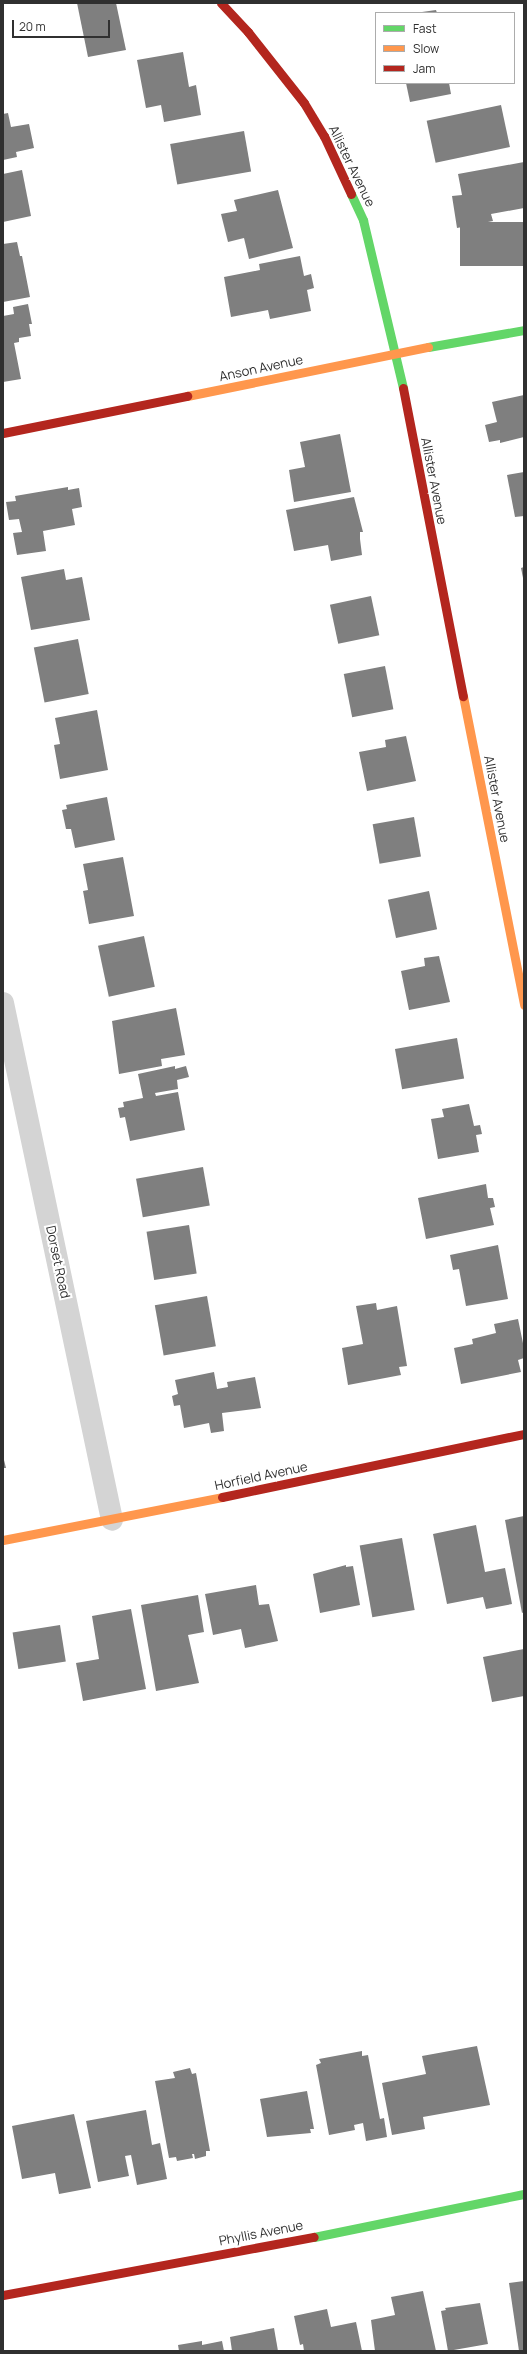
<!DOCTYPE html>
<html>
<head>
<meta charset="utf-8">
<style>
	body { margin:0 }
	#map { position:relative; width:527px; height:2354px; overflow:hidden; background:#fff; font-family:Manrope,sans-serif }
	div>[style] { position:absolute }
	.building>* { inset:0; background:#7f7f7f; transform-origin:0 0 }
	.street>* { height:22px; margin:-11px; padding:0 11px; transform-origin:11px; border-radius:11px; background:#d4d4d4 }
	.fast>* { height:9px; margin:-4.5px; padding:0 4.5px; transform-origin:4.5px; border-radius:4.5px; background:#63d668 }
	.slow>* { height:9px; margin:-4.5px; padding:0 4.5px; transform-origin:4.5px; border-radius:4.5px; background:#ff974d }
	.jam>* { height:9px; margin:-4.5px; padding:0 4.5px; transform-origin:4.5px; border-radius:4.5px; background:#b3261e }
	span { translate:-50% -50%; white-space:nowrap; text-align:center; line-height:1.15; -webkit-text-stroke:4px #fff; paint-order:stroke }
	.street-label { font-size:13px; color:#303030 }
	.frame { position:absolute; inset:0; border:4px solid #303030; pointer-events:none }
	.legend { position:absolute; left:375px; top:12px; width:140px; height:72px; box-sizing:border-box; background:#fff; border:1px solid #acacac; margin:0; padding:5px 7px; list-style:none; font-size:12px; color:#303030 }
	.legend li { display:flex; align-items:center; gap:8px; height:20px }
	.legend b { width:20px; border:1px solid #acacac }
	.scale { position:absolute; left:12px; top:20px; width:98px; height:18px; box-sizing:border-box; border:2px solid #303030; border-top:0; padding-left:5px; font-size:12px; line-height:14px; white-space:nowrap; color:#303030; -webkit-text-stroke:3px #fff; paint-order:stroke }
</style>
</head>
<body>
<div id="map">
	<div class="building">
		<i style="clip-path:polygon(77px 3px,116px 3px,126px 50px,88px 57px)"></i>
		<i style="clip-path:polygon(436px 10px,437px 13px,422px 13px,422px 12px)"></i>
		<i style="clip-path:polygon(183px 52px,189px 87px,196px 85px,201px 115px,164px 122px,161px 105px,146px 108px,137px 60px)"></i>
		<i style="clip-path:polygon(406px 83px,449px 83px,451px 94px,410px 102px)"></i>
		<i style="left:501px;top:105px;width:43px;height:76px;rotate:78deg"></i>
		<i style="clip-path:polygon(8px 113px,11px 127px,29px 124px,34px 148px,16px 152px,17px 157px,3px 160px,3px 114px)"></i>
		<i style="left:244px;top:131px;width:41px;height:75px;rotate:80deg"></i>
		<i style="clip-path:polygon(524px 162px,524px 208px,491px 214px,493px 221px,457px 228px,452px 196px,462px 195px,458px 174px)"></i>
		<i style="clip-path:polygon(22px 170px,31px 216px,3px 222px,3px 174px)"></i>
		<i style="clip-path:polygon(278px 190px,293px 248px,249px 259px,244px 238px,228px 242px,221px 214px,237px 211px,234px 200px)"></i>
		<i style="left:524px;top:222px;width:44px;height:64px;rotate:90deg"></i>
		<i style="clip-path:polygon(17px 242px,20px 256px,22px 256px,30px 297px,3px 302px,3px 244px)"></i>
		<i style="clip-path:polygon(300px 256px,304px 276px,311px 274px,314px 288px,307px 290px,311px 311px,270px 319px,268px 310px,231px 317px,224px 277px,260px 270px,259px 264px)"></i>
		<i style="clip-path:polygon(28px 304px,32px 324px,29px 324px,31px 336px,19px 338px,19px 342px,14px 343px,21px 379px,3px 382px,3px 316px,14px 314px,13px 307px)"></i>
		<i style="clip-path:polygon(524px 395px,524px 437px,500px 443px,500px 440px,489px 442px,485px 425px,497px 422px,492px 402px)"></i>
		<i style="clip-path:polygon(340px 434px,351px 492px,294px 502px,289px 470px,305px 467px,300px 442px)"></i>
		<i style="clip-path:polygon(524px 472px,524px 516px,515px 517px,507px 475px)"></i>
		<i style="clip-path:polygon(68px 487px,68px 490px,79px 488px,82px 507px,72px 509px,75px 525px,43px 531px,46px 551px,17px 555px,13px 533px,22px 532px,19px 519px,9px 520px,6px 502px,16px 501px,15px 496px)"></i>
		<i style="clip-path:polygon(354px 497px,363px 532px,360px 532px,360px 539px,362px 555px,331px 561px,328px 545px,294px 551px,286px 510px)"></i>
		<i style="clip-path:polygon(524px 567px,524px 578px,523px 578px,521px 568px)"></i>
		<i style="clip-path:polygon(64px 569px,66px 580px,82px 577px,90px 620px,31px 630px,21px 577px)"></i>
		<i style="left:371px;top:596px;width:40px;height:42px;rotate:78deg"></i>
		<i style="left:78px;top:639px;width:56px;height:45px;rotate:79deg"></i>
		<i style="left:385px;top:666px;width:44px;height:42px;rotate:79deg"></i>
		<i style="clip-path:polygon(97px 710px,108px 770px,60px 779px,54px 745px,60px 744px,55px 718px)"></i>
		<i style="clip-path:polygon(406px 736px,416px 781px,367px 791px,359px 752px,386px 747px,385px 740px)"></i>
		<i style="clip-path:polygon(107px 797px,115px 840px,75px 848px,71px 829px,66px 829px,62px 810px,67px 809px,66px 805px)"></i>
		<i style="left:414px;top:817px;width:40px;height:42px;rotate:80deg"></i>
		<i style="clip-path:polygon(123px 857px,134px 916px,89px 924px,83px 891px,88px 890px,83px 864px)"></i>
		<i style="left:429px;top:891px;width:39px;height:42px;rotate:78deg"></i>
		<i style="left:144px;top:936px;width:52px;height:47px;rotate:78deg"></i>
		<i style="clip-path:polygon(439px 956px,450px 1002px,409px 1010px,401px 971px,425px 966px,424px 958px)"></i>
		<i style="clip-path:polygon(176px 1008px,185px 1055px,161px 1059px,162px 1066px,119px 1074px,112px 1021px)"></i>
		<i style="left:457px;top:1038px;width:41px;height:63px;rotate:80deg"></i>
		<i style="clip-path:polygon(175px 1066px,175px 1069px,186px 1066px,189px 1077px,177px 1080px,178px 1089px,155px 1093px,156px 1096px,178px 1092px,185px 1130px,130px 1141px,125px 1117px,120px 1118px,118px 1108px,124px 1107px,123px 1102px,143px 1098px,138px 1074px)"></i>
		<i style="clip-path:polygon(469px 1104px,474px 1126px,480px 1125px,482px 1134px,476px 1135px,479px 1152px,438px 1159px,431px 1119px,444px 1117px,442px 1109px)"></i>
		<i style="left:203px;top:1167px;width:39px;height:68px;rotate:80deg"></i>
		<i style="clip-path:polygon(486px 1184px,488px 1198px,493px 1198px,495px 1207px,490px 1208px,494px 1225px,426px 1239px,418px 1198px)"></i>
		<i style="left:189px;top:1225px;width:49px;height:43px;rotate:81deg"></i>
		<i style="clip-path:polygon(498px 1245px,508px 1299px,466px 1306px,459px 1269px,453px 1270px,450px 1255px)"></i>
		<i style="left:207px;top:1296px;width:51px;height:53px;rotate:80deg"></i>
		<i style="clip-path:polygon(376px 1303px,377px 1310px,397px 1306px,407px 1366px,399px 1367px,401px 1375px,348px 1385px,342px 1348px,363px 1344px,356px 1306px)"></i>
		<i style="clip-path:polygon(518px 1319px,524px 1348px,524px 1358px,518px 1360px,521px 1372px,461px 1384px,454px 1348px,473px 1344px,472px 1339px,496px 1333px,494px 1324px)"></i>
		<i style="clip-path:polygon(214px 1372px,217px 1389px,228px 1387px,227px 1382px,255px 1377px,261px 1408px,222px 1413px,224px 1431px,211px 1433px,209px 1423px,184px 1428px,180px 1405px,174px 1406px,172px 1396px,178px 1394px,175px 1380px)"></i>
		<i style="clip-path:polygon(3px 1456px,6px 1468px,3px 1468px)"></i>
		<i style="clip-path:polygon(524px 1516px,524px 1612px,522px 1613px,505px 1520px)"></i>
		<i style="clip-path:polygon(476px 1525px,485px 1572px,505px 1568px,512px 1604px,486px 1609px,483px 1597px,447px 1604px,433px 1534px)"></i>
		<i style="left:402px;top:1538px;width:73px;height:43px;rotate:80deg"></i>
		<i style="clip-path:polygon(346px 1565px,346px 1567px,353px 1566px,360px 1605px,320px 1613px,313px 1574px)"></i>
		<i style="clip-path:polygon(256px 1585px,259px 1605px,269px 1604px,278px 1641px,245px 1648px,241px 1629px,213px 1635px,205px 1594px)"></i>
		<i style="clip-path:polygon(198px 1595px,204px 1632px,188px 1635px,199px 1683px,156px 1691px,141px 1605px)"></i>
		<i style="clip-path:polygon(131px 1609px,146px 1689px,83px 1701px,76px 1663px,99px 1659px,92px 1616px)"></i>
		<i style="left:60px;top:1625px;width:37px;height:48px;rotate:81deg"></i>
		<i style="clip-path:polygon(524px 1649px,524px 1696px,492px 1702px,483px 1657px)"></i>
		<i style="clip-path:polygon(477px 2046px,490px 2105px,423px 2117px,425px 2129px,392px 2135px,382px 2083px,426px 2074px,422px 2056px)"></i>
		<i style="clip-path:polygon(362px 2051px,362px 2056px,368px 2055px,380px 2119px,384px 2118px,387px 2137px,366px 2141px,363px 2123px,354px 2125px,355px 2130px,329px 2135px,316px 2065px,321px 2063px,319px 2059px)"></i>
		<i style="clip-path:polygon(190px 2068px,192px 2074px,196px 2073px,210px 2151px,206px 2151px,206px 2156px,195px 2159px,194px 2154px,192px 2154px,193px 2158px,177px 2161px,176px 2157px,169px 2158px,155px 2081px,175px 2078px,173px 2072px)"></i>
		<i style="clip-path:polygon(307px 2091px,314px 2129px,310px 2129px,311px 2133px,267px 2137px,260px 2099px)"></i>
		<i style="clip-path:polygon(146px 2110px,152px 2145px,160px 2143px,167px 2179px,137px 2185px,131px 2155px,125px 2156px,129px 2176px,98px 2182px,86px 2121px)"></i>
		<i style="clip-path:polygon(74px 2114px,91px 2188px,59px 2194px,55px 2173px,22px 2179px,12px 2126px)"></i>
		<i style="clip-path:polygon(524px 2281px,524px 2351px,519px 2351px,509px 2283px)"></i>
		<i style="clip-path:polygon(423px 2291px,436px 2351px,375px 2351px,371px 2320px,395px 2315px,391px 2297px)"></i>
		<i style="clip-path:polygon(480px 2303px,488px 2344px,448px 2351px,441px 2311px,446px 2310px,445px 2308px)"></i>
		<i style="clip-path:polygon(327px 2309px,331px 2327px,356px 2322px,362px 2351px,304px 2351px,303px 2344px,300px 2345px,294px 2316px)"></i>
		<i style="clip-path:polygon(274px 2328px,278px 2351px,232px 2351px,230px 2337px)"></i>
		<i style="clip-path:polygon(202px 2341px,202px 2345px,222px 2341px,224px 2351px,179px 2351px,178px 2345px)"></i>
	</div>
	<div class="street">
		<i style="left:3px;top:1003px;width:528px;rotate:78.09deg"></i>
	</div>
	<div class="fast">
		<i style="left:351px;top:194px;width:29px;rotate:65deg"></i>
		<i style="left:363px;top:220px;width:173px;rotate:76.6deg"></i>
		<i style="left:428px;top:347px;width:97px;rotate:-10deg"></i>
		<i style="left:314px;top:2237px;width:214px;rotate:-11.6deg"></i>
	</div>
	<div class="slow">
		<i style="left:187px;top:396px;width:246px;rotate:-11.5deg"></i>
		<i style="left:463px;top:696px;width:315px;rotate:78.8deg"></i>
		<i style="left:3px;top:1540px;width:223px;rotate:-11.1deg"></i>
	</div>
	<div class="jam">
		<i style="left:221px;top:3px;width:40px;rotate:47deg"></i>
		<i style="left:248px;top:32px;width:90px;rotate:51.7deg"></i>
		<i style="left:304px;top:103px;width:39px;rotate:59deg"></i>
		<i style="left:324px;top:136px;width:64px;rotate:65deg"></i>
		<i style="left:403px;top:388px;width:314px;rotate:79deg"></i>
		<i style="left:3px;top:433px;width:188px;rotate:-11.4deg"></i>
		<i style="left:222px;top:1497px;width:309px;rotate:-11.8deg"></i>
		<i style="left:3px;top:2295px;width:316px;rotate:-10.6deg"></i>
	</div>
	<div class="street-label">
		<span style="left:352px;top:166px;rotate:64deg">Allister Avenue</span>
		<span style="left:261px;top:368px;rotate:-12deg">Anson Avenue</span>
		<span style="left:434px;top:481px;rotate:79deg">Allister Avenue</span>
		<span style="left:497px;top:799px;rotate:79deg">Allister Avenue</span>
		<span style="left:58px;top:1262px;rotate:78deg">Dorset Road</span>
		<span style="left:261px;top:1476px;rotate:-12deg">Horfield Avenue</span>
		<span style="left:261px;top:2233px;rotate:-11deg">Phyllis Avenue</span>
	</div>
	<div class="frame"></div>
	<ul class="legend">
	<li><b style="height:5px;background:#63d668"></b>Fast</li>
	<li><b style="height:5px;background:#ff974d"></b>Slow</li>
	<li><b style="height:5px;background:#b3261e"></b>Jam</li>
	</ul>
	<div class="scale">20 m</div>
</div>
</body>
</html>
